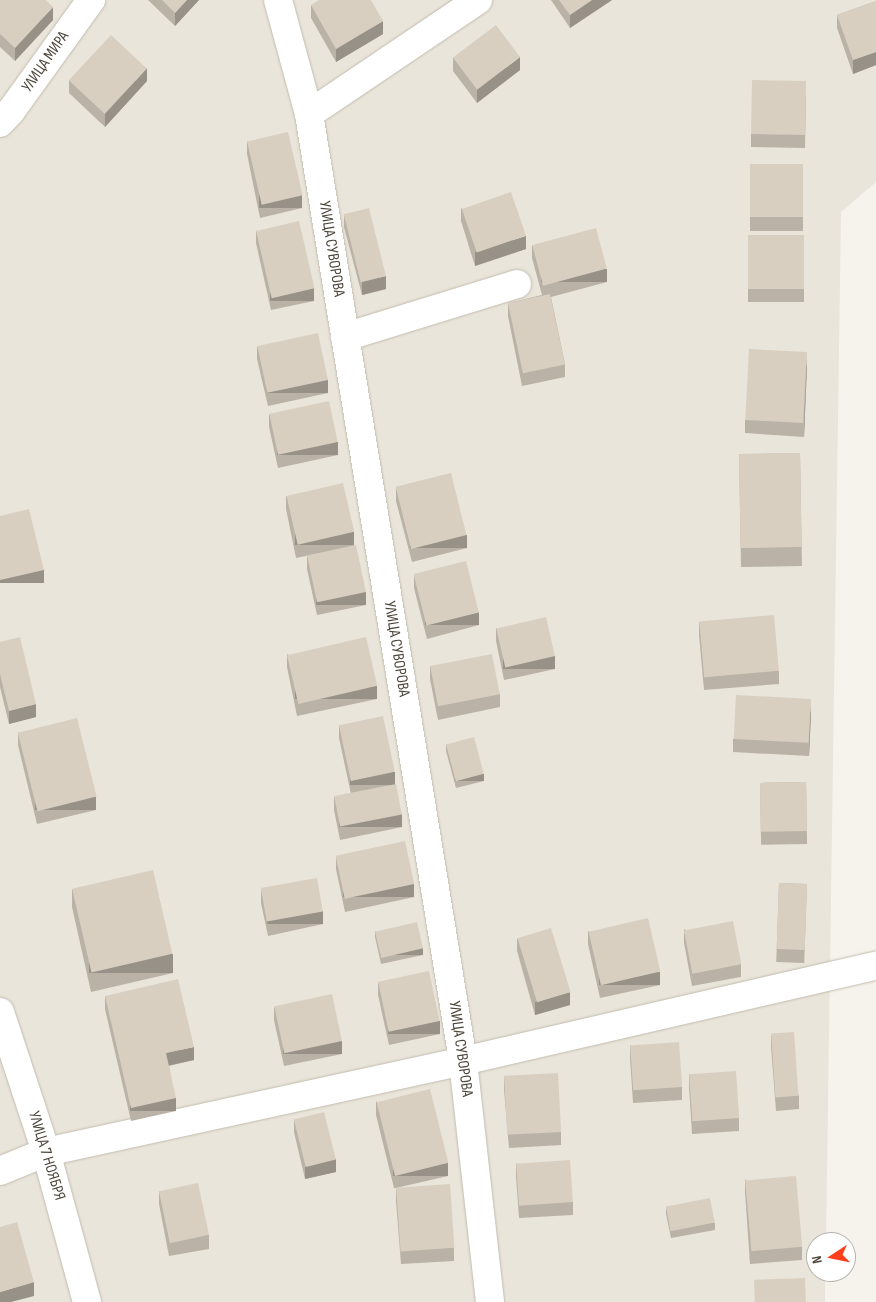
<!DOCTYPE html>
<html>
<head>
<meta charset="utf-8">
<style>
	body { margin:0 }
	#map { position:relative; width:876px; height:1302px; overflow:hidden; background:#f6f3ec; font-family:"Sofia Sans Condensed",sans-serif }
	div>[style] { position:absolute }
	.residential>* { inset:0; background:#eae5da }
	.roads { filter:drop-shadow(0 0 1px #c2bbae) drop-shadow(0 0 1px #c2bbae) }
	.minor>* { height:28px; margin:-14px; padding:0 14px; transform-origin:14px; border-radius:14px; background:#fff }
	.wall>* { inset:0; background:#bab2a6; transform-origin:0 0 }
	.shaded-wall>* { inset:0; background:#979187; transform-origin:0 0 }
	.building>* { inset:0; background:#d8cfc1; transform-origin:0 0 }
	span { translate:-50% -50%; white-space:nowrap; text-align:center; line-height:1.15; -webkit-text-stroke:4px #fff; paint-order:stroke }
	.street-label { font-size:16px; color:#4b4439 }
	.north { position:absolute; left:806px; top:1232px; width:50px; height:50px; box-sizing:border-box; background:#fff; border:1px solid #b7b4b0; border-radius:50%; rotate:259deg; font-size:14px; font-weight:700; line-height:20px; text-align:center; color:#4b4439 }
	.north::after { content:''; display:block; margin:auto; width:18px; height:22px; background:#fc3f1d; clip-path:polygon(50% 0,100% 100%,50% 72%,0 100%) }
</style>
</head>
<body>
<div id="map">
	<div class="residential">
		<i style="clip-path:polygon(0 0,876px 0,876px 182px,841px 212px,826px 1242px,816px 1242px,816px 1272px,825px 1272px,825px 1302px,0 1302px)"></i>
	</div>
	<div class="roads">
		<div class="minor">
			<i style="left:278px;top:0;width:118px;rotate:74.8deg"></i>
			<i style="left:309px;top:114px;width:959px;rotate:80.76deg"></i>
			<i style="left:463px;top:1061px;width:243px;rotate:83.6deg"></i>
			<i style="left:309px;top:114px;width:204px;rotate:-34deg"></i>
			<i style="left:0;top:123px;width:16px;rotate:-47deg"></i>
			<i style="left:11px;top:111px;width:137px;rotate:-54.2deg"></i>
			<i style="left:345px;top:337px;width:180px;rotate:-17.1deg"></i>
			<i style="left:0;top:1012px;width:147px;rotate:71.8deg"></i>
			<i style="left:46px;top:1152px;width:156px;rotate:74.7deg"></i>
			<i style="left:0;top:1171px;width:50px;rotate:-22.4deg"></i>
			<i style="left:46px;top:1152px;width:427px;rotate:-12.3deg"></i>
			<i style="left:463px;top:1061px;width:424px;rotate:-13deg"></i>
		</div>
	</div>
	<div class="wall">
		<i style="clip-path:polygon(0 0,53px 20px,15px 61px,0 47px)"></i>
		<i style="clip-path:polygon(148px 0,199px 0,175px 26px)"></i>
		<i style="clip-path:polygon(551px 0,612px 0,570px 28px)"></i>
		<i style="clip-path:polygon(876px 1px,876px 65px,853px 74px,837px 28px,837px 15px)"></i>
		<i style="clip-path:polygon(311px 5px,383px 34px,336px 62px,311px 18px)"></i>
		<i style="clip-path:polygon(453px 57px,520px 70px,477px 103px,453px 71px)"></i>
		<i style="clip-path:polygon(69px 80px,147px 81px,105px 127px,69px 93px)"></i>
		<i style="clip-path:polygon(806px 95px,805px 148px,751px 147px,751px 134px)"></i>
		<i style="clip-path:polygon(247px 141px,302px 208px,260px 218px,247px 154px)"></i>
		<i style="left:803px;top:164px;width:67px;height:53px;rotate:90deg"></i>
		<i style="clip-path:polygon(461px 208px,526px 249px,475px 266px,461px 221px)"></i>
		<i style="clip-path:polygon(344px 214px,386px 289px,362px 295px,344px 227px)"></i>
		<i style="clip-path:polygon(256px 230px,314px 301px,271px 310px,256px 243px)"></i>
		<i style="left:804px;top:235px;width:67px;height:56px;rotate:90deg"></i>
		<i style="clip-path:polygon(532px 245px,607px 282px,551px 297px,565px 364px,565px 377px,522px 386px,508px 316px,508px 303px,542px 295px,532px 258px)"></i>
		<i style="clip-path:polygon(257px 346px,328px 393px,268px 406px,257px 359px)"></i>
		<i style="clip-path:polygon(807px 365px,804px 437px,745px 433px,745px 420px)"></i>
		<i style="clip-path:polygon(269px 414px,338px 455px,278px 468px,269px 427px)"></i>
		<i style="left:800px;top:453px;width:113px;height:61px;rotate:89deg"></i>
		<i style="clip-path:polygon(396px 487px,467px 548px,412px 562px,396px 501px)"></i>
		<i style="clip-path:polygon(286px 496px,354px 545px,366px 605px,317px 615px,307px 569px,307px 556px,325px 552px,296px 558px,286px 509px)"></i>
		<i style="clip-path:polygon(414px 575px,479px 625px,427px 639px,414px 588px)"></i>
		<i style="clip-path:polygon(699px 622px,779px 671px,779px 684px,704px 690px,699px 635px)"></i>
		<i style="clip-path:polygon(496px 628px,555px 669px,504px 680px,496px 641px)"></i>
		<i style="clip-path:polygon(0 642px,36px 717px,9px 724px,0 687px)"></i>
		<i style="clip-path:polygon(287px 654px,377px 699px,297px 716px,287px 667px)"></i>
		<i style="clip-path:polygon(430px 666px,500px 694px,500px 707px,438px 720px,430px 679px)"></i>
		<i style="clip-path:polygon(811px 712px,809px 756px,733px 752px,733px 739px)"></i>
		<i style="clip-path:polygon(339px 725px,395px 784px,402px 827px,340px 840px,334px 810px,334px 797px,351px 794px,339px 738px)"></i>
		<i style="clip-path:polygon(18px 732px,96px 810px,37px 824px,18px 745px)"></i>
		<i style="clip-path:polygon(446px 744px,484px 781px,456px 788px,446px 751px)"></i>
		<i style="left:806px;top:782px;width:62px;height:46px;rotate:89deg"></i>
		<i style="clip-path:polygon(336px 856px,414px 897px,345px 912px,336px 869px)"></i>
		<i style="left:779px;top:883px;width:28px;height:79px;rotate:2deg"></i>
		<i style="clip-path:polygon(72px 889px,173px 973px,91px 992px,72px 907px)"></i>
		<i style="clip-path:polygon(261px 890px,323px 924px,268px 936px,261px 903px)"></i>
		<i style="clip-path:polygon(684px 929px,741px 964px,741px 977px,692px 986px,684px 943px)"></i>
		<i style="clip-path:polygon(375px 931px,423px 955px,381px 964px,375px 937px)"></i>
		<i style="clip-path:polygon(588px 931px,660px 985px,600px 998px,588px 944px)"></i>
		<i style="clip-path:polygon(517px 938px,570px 1005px,535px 1015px,517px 951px)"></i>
		<i style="clip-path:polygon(378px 982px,440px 1034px,389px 1045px,378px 995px)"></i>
		<i style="clip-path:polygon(105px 996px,194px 1060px,169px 1066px,176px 1111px,131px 1121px,105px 1009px)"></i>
		<i style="clip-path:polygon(274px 1007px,342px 1054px,284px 1066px,274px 1020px)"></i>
		<i style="clip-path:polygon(771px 1034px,799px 1096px,799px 1109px,776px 1111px,771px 1047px)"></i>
		<i style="clip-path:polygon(630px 1045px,682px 1087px,682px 1100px,633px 1103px,630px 1058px)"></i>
		<i style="clip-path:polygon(689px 1074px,739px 1118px,739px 1131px,692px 1134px,689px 1087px)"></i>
		<i style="clip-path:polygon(504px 1077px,561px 1132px,561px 1145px,509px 1148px,504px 1090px)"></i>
		<i style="clip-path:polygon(376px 1101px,448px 1176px,396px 1188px,454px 1248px,454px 1261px,401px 1264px,396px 1201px,396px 1188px,394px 1188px,376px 1115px)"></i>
		<i style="clip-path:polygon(294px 1119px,336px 1172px,305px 1179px,294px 1132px)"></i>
		<i style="clip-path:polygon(516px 1163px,573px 1202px,573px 1215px,519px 1218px,516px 1176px)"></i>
		<i style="clip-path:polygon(745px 1179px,802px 1247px,802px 1260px,750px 1264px,745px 1192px)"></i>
		<i style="clip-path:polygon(159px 1191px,209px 1235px,209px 1249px,169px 1256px,159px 1204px)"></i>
		<i style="clip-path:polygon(666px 1207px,715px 1223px,715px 1230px,671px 1238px,666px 1214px)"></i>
	</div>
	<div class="shaded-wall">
		<i style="clip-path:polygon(187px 0,199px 0,175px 26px,175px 13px)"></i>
		<i style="clip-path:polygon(592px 0,612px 0,570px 28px,570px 15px)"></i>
		<i style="clip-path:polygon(53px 7px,53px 20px,15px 61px,15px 48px)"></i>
		<i style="clip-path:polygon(383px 21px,383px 34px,336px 62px,336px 49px)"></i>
		<i style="clip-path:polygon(876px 52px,876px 65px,853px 74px,853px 60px)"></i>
		<i style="clip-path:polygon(520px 57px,520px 70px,477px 103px,477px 90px)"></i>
		<i style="clip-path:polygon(147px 68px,147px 81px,105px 127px,105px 114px)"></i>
		<i style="left:302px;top:195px;width:13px;height:43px;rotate:90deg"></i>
		<i style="clip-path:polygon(526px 236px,526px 249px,475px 266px,475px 252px)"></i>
		<i style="left:607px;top:269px;width:13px;height:66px;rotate:90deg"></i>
		<i style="clip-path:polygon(386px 276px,386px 289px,362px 295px,362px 282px)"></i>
		<i style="left:314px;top:288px;width:13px;height:44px;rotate:90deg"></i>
		<i style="clip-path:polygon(807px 352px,807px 365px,804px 437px,804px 424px)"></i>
		<i style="left:328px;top:380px;width:13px;height:61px;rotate:90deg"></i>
		<i style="left:338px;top:442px;width:13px;height:61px;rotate:90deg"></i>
		<i style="left:354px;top:532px;width:13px;height:59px;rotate:90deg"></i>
		<i style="left:467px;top:535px;width:13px;height:57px;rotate:90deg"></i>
		<i style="left:44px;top:570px;width:13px;height:45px;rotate:90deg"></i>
		<i style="left:366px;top:592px;width:13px;height:50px;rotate:90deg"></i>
		<i style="left:479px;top:612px;width:13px;height:54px;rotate:90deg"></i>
		<i style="left:555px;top:656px;width:13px;height:52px;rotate:90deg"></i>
		<i style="left:377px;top:686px;width:13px;height:82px;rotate:90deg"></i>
		<i style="clip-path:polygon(811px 699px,811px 712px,809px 756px,809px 743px)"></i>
		<i style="clip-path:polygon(36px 704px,36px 717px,9px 724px,9px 711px)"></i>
		<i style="left:395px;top:772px;width:13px;height:45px;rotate:90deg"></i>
		<i style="left:484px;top:774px;width:7px;height:29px;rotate:90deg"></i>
		<i style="left:96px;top:797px;width:13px;height:61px;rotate:90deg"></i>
		<i style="left:402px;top:814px;width:13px;height:63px;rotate:90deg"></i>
		<i style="left:414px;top:884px;width:13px;height:71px;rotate:90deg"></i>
		<i style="left:323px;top:911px;width:13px;height:56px;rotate:90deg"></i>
		<i style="left:423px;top:948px;width:7px;height:43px;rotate:90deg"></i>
		<i style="left:173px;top:954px;width:19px;height:84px;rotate:90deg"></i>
		<i style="left:660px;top:972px;width:13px;height:61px;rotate:90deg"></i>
		<i style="clip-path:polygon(570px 992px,570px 1005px,535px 1015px,535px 1002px)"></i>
		<i style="left:440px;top:1021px;width:13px;height:52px;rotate:90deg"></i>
		<i style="left:342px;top:1041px;width:13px;height:59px;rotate:90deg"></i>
		<i style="clip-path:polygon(194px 1047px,194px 1060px,166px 1066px,166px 1053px)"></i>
		<i style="left:176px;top:1098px;width:13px;height:46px;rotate:90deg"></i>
		<i style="clip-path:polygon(336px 1159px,336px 1172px,305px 1179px,305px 1166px)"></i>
		<i style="left:448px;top:1163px;width:13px;height:55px;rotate:90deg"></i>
		<i style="clip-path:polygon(34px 1282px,34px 1296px,11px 1302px,0 1302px,0 1292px)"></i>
	</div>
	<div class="building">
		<i style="clip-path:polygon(0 0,46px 0,53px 7px,15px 48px,0 34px)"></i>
		<i style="clip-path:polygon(162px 0,187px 0,175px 13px)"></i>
		<i style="clip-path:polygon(319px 0,371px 0,383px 21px,336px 49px,311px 5px)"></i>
		<i style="clip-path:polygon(559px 0,592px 0,570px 15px)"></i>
		<i style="clip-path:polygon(876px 1px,876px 52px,853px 60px,837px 15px)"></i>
		<i style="left:496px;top:25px;width:40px;height:54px;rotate:53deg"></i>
		<i style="left:111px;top:35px;width:49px;height:62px;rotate:43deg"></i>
		<i style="left:752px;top:80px;width:54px;height:54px;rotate:1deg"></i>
		<i style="left:288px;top:132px;width:65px;height:42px;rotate:77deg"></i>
		<i style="left:803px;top:164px;width:53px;height:53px;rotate:90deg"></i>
		<i style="left:511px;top:192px;width:46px;height:52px;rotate:71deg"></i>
		<i style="left:369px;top:208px;width:70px;height:26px;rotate:76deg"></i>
		<i style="left:299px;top:221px;width:69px;height:44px;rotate:77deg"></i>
		<i style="left:596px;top:228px;width:42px;height:66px;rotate:75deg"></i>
		<i style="left:804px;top:235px;width:54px;height:56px;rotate:90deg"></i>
		<i style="left:550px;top:294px;width:72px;height:43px;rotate:78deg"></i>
		<i style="left:318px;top:333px;width:48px;height:62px;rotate:78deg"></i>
		<i style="left:749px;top:349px;width:58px;height:71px;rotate:3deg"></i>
		<i style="left:329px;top:401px;width:42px;height:61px;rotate:78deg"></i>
		<i style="left:800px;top:453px;width:94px;height:61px;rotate:89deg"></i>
		<i style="left:451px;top:473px;width:64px;height:57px;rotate:76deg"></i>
		<i style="left:343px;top:483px;width:50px;height:58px;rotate:77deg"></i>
		<i style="clip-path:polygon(29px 509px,44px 570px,0 580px,0 516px)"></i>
		<i style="left:356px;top:545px;width:48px;height:50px;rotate:78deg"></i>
		<i style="left:466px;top:561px;width:53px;height:54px;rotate:76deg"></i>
		<i style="left:774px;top:615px;width:56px;height:75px;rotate:85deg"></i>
		<i style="left:546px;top:617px;width:40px;height:51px;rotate:77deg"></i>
		<i style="clip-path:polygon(20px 637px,36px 704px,9px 711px,0 674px,0 642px)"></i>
		<i style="left:366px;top:637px;width:50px;height:81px;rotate:77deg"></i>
		<i style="left:492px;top:654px;width:41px;height:63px;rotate:79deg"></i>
		<i style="left:736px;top:695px;width:75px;height:44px;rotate:3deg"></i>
		<i style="left:383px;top:716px;width:57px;height:45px;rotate:78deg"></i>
		<i style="left:77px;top:718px;width:81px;height:61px;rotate:76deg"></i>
		<i style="left:474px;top:737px;width:38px;height:29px;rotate:75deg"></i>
		<i style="left:806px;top:782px;width:49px;height:46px;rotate:89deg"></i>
		<i style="left:396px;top:784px;width:31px;height:63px;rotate:79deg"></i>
		<i style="left:405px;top:841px;width:44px;height:71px;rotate:78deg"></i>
		<i style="left:153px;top:870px;width:86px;height:83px;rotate:77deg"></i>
		<i style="left:317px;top:878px;width:34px;height:57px;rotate:80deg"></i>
		<i style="left:779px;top:883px;width:28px;height:66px;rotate:2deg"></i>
		<i style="left:648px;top:918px;width:55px;height:61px;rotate:77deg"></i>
		<i style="left:733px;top:921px;width:44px;height:50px;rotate:79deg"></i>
		<i style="left:417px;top:922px;width:27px;height:43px;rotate:77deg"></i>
		<i style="left:551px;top:928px;width:67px;height:35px;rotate:73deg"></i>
		<i style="left:429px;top:971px;width:51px;height:52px;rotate:78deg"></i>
		<i style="clip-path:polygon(178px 979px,194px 1047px,166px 1053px,176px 1098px,131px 1108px,105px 996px)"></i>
		<i style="left:332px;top:994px;width:48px;height:59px;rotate:78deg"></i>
		<i style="left:794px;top:1032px;width:64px;height:23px;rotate:86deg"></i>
		<i style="left:679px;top:1042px;width:45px;height:49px;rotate:86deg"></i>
		<i style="left:736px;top:1071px;width:47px;height:47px;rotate:86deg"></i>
		<i style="left:558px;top:1073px;width:59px;height:54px;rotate:87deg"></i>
		<i style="left:430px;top:1089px;width:76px;height:55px;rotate:76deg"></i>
		<i style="left:324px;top:1112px;width:49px;height:31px;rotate:76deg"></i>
		<i style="left:570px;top:1160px;width:42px;height:54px;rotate:86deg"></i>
		<i style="left:796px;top:1176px;width:71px;height:51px;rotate:85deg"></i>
		<i style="left:198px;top:1183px;width:53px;height:40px;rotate:78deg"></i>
		<i style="left:450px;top:1184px;width:64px;height:54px;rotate:86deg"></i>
		<i style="left:710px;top:1198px;width:25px;height:45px;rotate:79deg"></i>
		<i style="clip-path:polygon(17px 1222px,34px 1282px,0 1292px,0 1227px)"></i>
		<i style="left:805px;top:1278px;width:24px;height:51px;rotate:88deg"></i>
	</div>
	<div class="street-label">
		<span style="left:46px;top:62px;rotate:-55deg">УЛИЦА МИРА</span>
		<span style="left:331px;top:249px;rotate:81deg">УЛИЦА СУВОРОВА</span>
		<span style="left:396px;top:649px;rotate:81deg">УЛИЦА СУВОРОВА</span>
		<span style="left:460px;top:1049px;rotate:82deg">УЛИЦА СУВОРОВА</span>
		<span style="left:46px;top:1156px;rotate:73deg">УЛИЦА 7 НОЯБРЯ</span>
	</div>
	<div class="north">N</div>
</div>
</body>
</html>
